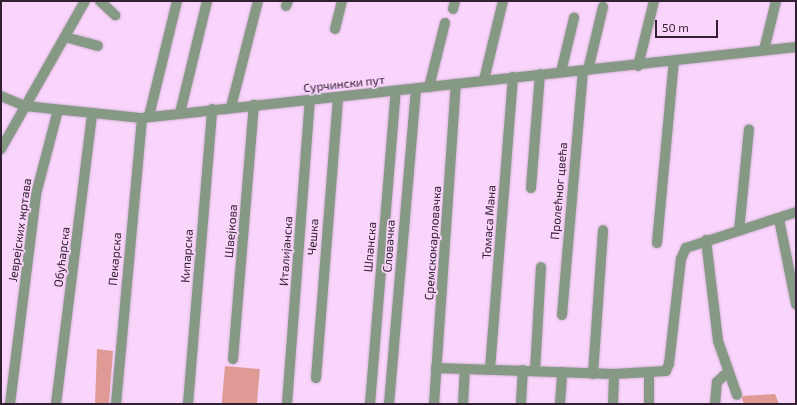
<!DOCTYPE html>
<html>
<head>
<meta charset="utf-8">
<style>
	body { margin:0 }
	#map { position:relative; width:797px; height:405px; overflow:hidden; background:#f9d4fb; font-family:"Exo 2",sans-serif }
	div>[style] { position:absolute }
	.green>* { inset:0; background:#e09a95; transform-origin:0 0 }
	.roads { filter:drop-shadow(0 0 1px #d5b4d7) drop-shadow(0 0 1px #d5b4d7) }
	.minor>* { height:10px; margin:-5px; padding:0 5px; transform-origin:5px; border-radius:5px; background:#859984 }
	span { translate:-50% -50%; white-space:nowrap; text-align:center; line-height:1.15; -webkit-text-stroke:3.5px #f9d4fb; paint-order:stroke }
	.street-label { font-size:12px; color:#312032 }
	.frame { position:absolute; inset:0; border:2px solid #312032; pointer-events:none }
	.scale { position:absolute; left:655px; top:20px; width:63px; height:18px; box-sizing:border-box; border:2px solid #312032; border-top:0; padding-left:5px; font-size:12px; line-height:14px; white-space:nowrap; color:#312032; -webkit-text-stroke:3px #f9d4fb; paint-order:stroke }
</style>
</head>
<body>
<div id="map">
	<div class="green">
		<i style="clip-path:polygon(97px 349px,113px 351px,109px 404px,95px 404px)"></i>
		<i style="left:225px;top:366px;width:35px;height:38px;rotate:5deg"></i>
		<i style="clip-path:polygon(775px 394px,779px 404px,744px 404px,741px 396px)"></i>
	</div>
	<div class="roads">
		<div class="minor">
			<i style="left:100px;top:1px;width:21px;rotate:43deg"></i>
			<i style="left:286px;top:6px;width:5px;rotate:-68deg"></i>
			<i style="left:453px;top:9px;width:8px;rotate:-76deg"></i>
			<i style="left:335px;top:29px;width:29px;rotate:-76deg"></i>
			<i style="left:65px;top:37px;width:34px;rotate:15deg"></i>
			<i style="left:764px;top:50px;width:50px;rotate:-76.2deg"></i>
			<i style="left:638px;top:66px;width:67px;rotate:-76.2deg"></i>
			<i style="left:588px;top:70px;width:65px;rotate:-76.6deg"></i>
			<i style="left:561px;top:72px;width:56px;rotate:-76.5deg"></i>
			<i style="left:484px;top:80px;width:81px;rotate:-76.5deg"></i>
			<i style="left:429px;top:87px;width:66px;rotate:-76deg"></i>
			<i style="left:1px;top:96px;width:26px;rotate:23deg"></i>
			<i style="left:25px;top:106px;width:118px;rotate:5.9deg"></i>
			<i style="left:142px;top:118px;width:658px;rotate:-6.2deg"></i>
			<i style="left:231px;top:107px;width:109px;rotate:-75.7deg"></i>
			<i style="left:180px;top:113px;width:115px;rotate:-76.4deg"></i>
			<i style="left:149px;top:116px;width:118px;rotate:-76.3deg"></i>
			<i style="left:1px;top:149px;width:170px;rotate:-60.4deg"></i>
			<i style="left:531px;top:188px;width:114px;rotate:-85.5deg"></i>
			<i style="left:779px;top:219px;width:87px;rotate:78.7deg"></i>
			<i style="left:739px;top:231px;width:102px;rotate:-84.4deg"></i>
			<i style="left:706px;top:240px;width:102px;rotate:83.2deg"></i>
			<i style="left:718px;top:341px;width:57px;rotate:70.6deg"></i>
			<i style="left:657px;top:243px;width:183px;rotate:-84.7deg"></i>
			<i style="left:562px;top:315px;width:245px;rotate:-85.1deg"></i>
			<i style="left:233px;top:359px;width:255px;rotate:-85.3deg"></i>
			<i style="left:436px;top:368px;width:178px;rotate:1.9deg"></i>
			<i style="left:614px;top:374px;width:52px;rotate:-3.3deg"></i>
			<i style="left:666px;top:371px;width:8px;rotate:-67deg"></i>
			<i style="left:669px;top:364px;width:106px;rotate:-83.5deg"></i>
			<i style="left:681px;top:259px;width:12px;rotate:-66deg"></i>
			<i style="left:686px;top:248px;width:116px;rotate:-18.1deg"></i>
			<i style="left:490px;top:369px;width:293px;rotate:-85.5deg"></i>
			<i style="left:535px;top:371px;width:104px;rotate:-86.7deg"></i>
			<i style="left:593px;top:374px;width:144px;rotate:-86deg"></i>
			<i style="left:316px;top:378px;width:281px;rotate:-85.5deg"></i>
			<i style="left:10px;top:404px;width:212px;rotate:-82.9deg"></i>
			<i style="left:36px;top:194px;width:87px;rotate:-75.3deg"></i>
			<i style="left:56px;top:404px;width:293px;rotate:-82.9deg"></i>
			<i style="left:116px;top:404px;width:287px;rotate:-84.8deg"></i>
			<i style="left:188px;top:404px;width:296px;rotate:-85.3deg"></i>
			<i style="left:287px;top:404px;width:305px;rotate:-85.7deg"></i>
			<i style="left:370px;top:404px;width:314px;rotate:-85.3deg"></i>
			<i style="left:389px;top:404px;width:316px;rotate:-85.1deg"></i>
			<i style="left:434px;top:404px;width:321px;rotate:-86.1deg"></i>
			<i style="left:463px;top:404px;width:35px;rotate:-87deg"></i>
			<i style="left:521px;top:404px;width:34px;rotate:-87deg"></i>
			<i style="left:560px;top:404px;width:32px;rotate:-86deg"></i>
			<i style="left:613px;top:404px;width:30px;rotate:-88deg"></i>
			<i style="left:649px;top:404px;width:31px;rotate:-90deg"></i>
			<i style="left:715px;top:404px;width:22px;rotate:-85deg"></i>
			<i style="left:717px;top:382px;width:16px;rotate:-43deg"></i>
		</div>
	</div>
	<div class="street-label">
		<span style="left:344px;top:84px;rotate:-6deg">Сурчински пут</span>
		<span style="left:559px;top:191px;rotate:-85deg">Пролећног цвећа</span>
		<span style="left:489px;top:222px;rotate:-86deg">Томаса Мана</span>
		<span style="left:20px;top:230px;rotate:-82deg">Јеврејских жртава</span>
		<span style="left:231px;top:231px;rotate:-85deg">Швејкова</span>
		<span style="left:313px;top:237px;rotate:-86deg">Чешка</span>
		<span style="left:433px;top:243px;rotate:-86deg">Сремскокарловачка</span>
		<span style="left:389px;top:246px;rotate:-86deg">Словачка</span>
		<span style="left:370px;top:247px;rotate:-85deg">Шпанска</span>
		<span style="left:286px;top:251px;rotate:-86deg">Италијанска</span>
		<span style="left:187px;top:256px;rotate:-86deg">Кипарска</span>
		<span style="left:62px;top:257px;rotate:-83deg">Обућарска</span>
		<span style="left:115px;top:259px;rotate:-85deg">Пекарска</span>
	</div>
	<div class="frame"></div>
	<div class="scale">50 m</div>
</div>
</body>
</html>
